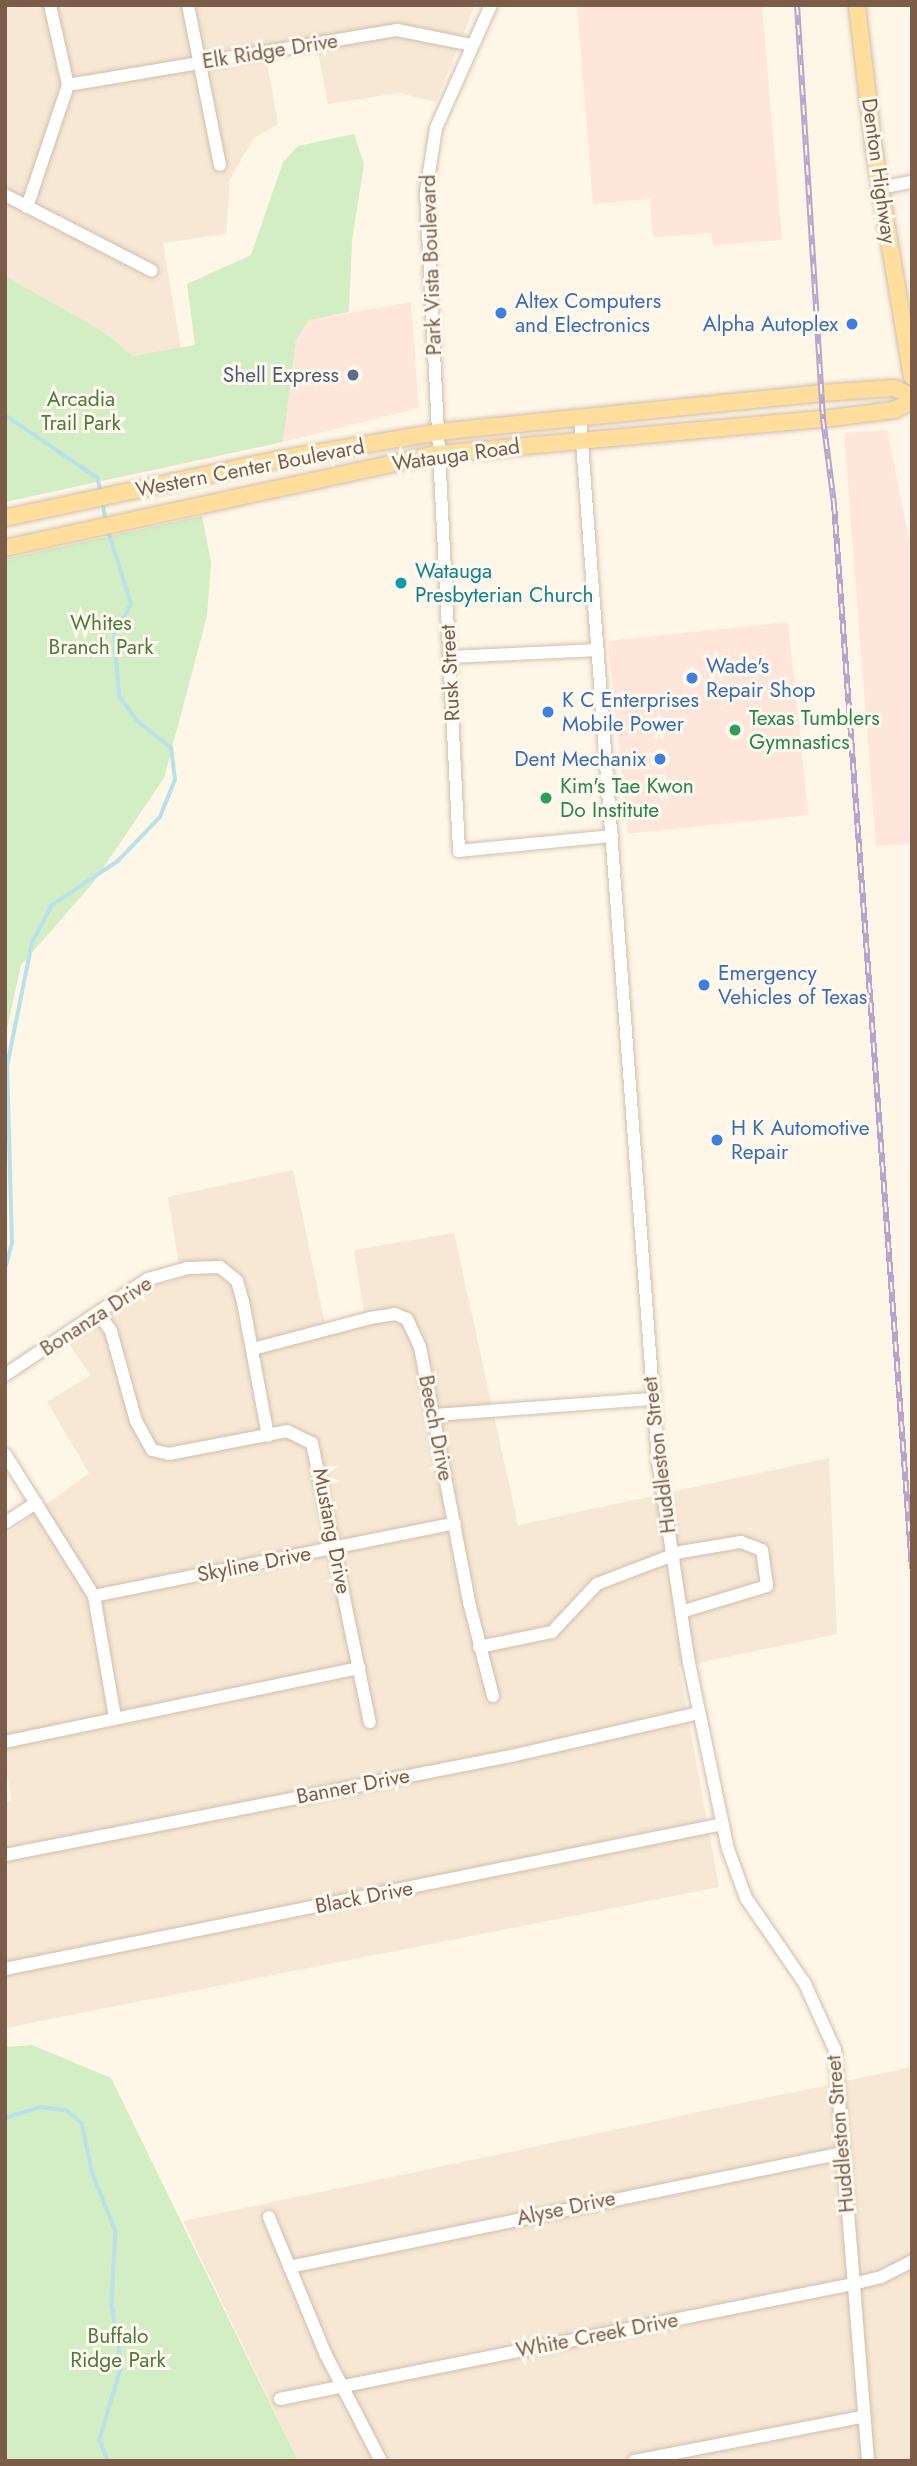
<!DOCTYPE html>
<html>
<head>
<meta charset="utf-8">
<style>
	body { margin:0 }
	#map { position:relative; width:917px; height:2466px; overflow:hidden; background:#fef6e7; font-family:Jost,sans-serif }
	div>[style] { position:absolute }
	.residential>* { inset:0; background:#f6e8d5 }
	.commercial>* { inset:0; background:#ffe6da; transform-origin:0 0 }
	.green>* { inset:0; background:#d3edc4 }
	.stream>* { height:3.5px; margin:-1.75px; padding:0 1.75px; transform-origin:1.75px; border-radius:1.75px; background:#b9e1ea }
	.roads { filter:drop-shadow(0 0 2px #d1beab) drop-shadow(0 0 2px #d1beab) }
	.minor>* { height:12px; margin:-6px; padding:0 6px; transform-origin:6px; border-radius:6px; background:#fff }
	.major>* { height:16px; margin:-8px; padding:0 8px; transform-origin:8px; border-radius:8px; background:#ffde9d }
	.rail>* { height:6px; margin-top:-3px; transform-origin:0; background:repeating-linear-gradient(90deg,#fff9ef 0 10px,#b9a3ca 0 20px); box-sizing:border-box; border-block:2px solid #b9a3ca }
	.dots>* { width:19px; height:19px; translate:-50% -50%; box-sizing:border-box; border:4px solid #fff9ef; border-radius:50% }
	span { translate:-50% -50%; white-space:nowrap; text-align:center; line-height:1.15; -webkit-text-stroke:6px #fff9ef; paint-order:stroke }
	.street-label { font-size:21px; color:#7a5c49 }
	.shop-label { font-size:21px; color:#366cbe }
	.left { translate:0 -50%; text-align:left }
	.right { translate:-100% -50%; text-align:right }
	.service-label { font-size:21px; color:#4e5e75 }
	.park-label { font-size:21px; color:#4c7b3c }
	.culture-label { font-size:21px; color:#0d838f }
	.leisure-label { font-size:21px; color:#27864d }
	.frame { position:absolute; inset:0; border:7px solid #7a5c49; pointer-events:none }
</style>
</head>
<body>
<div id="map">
	<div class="residential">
		<i style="clip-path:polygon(5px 5px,475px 5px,436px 102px,399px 93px,328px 104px,317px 48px,266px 57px,278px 124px,254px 138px,230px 179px,226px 234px,163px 243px,181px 349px,133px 356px,104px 332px,5px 276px)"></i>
		<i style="clip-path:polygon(293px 1170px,325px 1324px,364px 1313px,354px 1250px,454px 1233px,518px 1525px,829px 1458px,837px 1634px,679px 1667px,719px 1887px,5px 2028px,5px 1803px,12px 1801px,5px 1764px,5px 1535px,89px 1473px,47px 1402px,91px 1375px,67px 1341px,149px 1287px,181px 1278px,168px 1197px)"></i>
		<i style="clip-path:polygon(912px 2067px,912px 2461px,298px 2461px,183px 2221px)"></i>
	</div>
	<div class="commercial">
		<i style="clip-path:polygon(577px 5px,762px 5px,782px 240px,713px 245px,711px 233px,653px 237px,650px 199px,593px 204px)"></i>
		<i style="clip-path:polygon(411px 302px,419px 408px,283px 442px,296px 340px,309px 320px)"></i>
		<i style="clip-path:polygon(887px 430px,912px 553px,912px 844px,876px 846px,844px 433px)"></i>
		<i style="left:788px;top:622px;width:194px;height:181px;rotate:84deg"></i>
	</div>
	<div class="green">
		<i style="clip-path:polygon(354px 134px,364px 164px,352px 241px,349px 312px,309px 320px,296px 340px,283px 442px,5px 502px,5px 276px,104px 332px,133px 356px,195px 345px,187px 284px,251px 255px,283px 162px,298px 146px)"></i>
		<i style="clip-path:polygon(202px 516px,211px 562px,207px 616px,164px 778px,93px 883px,21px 965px,5px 1038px,5px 559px)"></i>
		<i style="clip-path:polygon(32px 2045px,111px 2078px,298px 2461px,5px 2461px,5px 2047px)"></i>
	</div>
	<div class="stream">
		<i style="left:5px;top:415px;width:112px;rotate:34.1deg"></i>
		<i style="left:98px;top:478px;width:14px;rotate:78deg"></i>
		<i style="left:103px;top:503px;width:17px;rotate:80deg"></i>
		<i style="left:5px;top:1269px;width:27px;rotate:-75deg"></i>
		<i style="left:12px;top:1243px;width:177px;rotate:-91.6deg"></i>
		<i style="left:7px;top:1066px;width:126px;rotate:-78.5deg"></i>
		<i style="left:32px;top:943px;width:42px;rotate:-62.8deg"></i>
		<i style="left:51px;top:906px;width:81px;rotate:-33.9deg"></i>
		<i style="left:118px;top:861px;width:61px;rotate:-46.3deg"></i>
		<i style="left:160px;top:817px;width:40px;rotate:-68deg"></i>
		<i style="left:175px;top:780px;width:32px;rotate:-97deg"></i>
		<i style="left:171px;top:748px;width:42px;rotate:-141.8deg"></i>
		<i style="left:138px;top:722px;width:31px;rotate:-127deg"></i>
		<i style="left:119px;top:697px;width:63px;rotate:-94.5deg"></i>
		<i style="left:114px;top:634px;width:34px;rotate:-60deg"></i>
		<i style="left:131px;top:604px;width:77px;rotate:-107.5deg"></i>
		<i style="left:5px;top:2118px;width:37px;rotate:-17deg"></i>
		<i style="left:40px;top:2107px;width:26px;rotate:7deg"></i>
		<i style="left:66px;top:2110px;width:21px;rotate:39deg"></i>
		<i style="left:82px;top:2123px;width:53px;rotate:78.1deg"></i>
		<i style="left:93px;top:2175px;width:61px;rotate:67.7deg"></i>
		<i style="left:116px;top:2231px;width:72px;rotate:93.2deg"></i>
		<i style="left:112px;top:2303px;width:64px;rotate:81deg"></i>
		<i style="left:122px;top:2366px;width:77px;rotate:106.6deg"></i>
		<i style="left:100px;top:2440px;width:22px;rotate:69deg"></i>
	</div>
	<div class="roads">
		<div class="minor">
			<i style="left:188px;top:5px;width:163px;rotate:78.7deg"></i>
			<i style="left:491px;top:5px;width:135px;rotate:114.1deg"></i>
			<i style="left:436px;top:128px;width:65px;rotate:98.9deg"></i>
			<i style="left:426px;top:192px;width:660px;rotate:87.13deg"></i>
			<i style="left:459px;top:851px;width:154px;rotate:-5.6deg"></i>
			<i style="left:68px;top:85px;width:334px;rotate:-9.5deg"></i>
			<i style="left:397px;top:30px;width:76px;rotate:11.3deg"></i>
			<i style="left:880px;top:188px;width:33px;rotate:-11deg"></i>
			<i style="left:5px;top:195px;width:165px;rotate:27.3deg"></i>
			<i style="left:27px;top:207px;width:129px;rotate:-71.4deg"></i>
			<i style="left:68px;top:85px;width:82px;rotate:-102.7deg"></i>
			<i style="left:580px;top:416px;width:1048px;rotate:85.73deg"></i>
			<i style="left:658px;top:1461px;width:204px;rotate:81.3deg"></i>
			<i style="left:689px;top:1663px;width:190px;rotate:78.2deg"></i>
			<i style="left:728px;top:1849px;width:52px;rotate:69.8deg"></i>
			<i style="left:746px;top:1898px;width:104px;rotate:55.5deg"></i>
			<i style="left:805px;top:1984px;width:72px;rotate:65.6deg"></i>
			<i style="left:835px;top:2050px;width:412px;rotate:85.4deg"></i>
			<i style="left:450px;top:657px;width:148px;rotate:-2.7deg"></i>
			<i style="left:98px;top:1313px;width:22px;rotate:54deg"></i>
			<i style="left:111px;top:1331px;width:93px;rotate:74.5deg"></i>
			<i style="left:136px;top:1421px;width:33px;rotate:61deg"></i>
			<i style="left:152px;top:1450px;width:17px;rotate:13deg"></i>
			<i style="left:169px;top:1454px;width:120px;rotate:-11deg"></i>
			<i style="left:287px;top:1431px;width:28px;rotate:26deg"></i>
			<i style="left:312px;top:1443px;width:285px;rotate:78.3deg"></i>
			<i style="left:253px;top:1349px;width:121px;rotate:-14.8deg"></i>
			<i style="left:370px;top:1318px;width:25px;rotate:-9deg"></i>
			<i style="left:395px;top:1314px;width:13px;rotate:23deg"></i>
			<i style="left:407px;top:1319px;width:31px;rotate:65deg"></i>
			<i style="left:420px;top:1347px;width:260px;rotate:79.1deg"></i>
			<i style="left:469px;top:1602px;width:97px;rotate:75.7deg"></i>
			<i style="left:5px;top:1375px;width:172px;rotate:-33.9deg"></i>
			<i style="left:148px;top:1279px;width:41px;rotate:-15.4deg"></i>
			<i style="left:188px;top:1268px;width:32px;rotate:-2deg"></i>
			<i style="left:220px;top:1267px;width:22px;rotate:39deg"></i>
			<i style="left:237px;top:1281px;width:22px;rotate:74deg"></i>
			<i style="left:243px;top:1302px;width:136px;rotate:79.4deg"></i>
			<i style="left:434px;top:1415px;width:218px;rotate:-4.2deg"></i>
			<i style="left:5px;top:1454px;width:168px;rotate:57.9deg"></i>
			<i style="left:94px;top:1596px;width:124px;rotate:80.2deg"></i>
			<i style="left:5px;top:1523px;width:37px;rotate:-33deg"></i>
			<i style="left:94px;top:1596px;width:368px;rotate:-11.4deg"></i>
			<i style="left:479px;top:1647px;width:75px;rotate:-11.6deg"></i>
			<i style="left:552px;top:1632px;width:66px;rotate:-46.8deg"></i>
			<i style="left:597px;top:1584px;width:90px;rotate:-20.9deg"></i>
			<i style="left:681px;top:1552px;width:61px;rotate:-9.5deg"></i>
			<i style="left:741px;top:1542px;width:22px;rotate:21deg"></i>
			<i style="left:762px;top:1550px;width:36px;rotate:82deg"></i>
			<i style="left:767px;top:1586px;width:90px;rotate:163.2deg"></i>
			<i style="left:5px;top:1742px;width:362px;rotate:-11.8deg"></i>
			<i style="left:5px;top:1855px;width:516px;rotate:-11.07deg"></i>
			<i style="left:511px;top:1756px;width:193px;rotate:-12.9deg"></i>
			<i style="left:5px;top:1969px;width:732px;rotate:-11.42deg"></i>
			<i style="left:269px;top:2217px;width:149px;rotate:67.6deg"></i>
			<i style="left:326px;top:2355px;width:119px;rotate:62.6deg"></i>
			<i style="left:289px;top:2267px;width:566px;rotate:-11.63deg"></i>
			<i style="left:280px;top:2399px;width:584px;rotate:-11.35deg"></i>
			<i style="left:853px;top:2284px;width:29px;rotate:-14deg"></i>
			<i style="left:881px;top:2277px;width:35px;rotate:-27deg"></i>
			<i style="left:634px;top:2461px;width:235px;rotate:-11deg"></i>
		</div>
		<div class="major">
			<i style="left:857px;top:5px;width:146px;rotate:83.3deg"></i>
			<i style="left:874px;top:150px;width:230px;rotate:80.5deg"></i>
			<i style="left:5px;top:518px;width:281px;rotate:-12.1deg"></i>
			<i style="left:280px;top:459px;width:160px;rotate:-9.7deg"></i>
			<i style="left:438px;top:432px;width:386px;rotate:-5.8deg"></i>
			<i style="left:822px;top:393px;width:72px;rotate:-4deg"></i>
			<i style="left:894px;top:388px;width:20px;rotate:24deg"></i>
			<i style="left:5px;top:548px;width:442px;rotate:-12.3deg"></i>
			<i style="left:437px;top:454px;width:388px;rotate:-5.2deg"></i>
			<i style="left:823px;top:419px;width:72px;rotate:-7.2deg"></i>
			<i style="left:894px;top:410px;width:20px;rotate:-27deg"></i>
		</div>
	</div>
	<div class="rail">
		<i style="left:797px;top:5px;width:415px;rotate:86.4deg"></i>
		<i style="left:823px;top:419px;width:86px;rotate:82.6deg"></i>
		<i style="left:834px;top:504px;width:1068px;rotate:85.81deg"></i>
	</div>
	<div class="dots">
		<i style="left:501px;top:313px;background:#3f7fe0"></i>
		<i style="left:852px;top:324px;background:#3f7fe0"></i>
		<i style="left:353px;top:375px;background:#5c6f8a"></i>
		<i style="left:401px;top:583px;background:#0f9aa8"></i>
		<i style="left:692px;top:678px;background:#3f7fe0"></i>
		<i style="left:548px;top:712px;background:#3f7fe0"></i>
		<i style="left:735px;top:730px;background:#2e9e5b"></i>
		<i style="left:660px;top:759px;background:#3f7fe0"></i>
		<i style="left:546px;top:798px;background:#2e9e5b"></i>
		<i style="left:704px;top:985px;background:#3f7fe0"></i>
		<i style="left:717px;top:1140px;background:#3f7fe0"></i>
	</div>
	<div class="street-label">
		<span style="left:270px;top:51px;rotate:-9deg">Elk Ridge Drive</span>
		<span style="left:879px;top:171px;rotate:82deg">Denton Highway</span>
		<span style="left:431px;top:265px;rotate:-92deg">Park Vista Boulevard</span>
		<span style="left:456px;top:455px;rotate:-8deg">Watauga Road</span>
		<span style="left:250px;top:468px;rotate:-11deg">Western Center Boulevard</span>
		<span style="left:450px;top:673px;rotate:-93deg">Rusk Street</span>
		<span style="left:96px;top:1316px;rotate:-33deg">Bonanza Drive</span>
		<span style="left:436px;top:1428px;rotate:79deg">Beech Drive</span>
		<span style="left:659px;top:1455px;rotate:-97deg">Huddleston Street</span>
		<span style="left:332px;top:1531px;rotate:79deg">Mustang Drive</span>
		<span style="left:254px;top:1564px;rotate:-11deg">Skyline Drive</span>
		<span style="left:353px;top:1786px;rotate:-11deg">Banner Drive</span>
		<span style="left:364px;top:1897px;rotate:-11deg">Black Drive</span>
		<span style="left:840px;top:2134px;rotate:-95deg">Huddleston Street</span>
		<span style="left:566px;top:2208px;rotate:-12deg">Alyse Drive</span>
		<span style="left:597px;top:2335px;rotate:-11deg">White Creek Drive</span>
	</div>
	<div class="shop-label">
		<span class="left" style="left:515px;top:313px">Altex Computers<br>and Electronics</span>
		<span class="right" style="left:838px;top:324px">Alpha Autoplex</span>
		<span class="left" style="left:706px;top:678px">Wade's<br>Repair Shop</span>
		<span class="left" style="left:562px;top:712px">K C Enterprises<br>Mobile Power</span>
		<span class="right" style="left:646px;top:759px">Dent Mechanix</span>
		<span class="left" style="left:718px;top:985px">Emergency<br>Vehicles of Texas</span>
		<span class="left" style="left:731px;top:1140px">H K Automotive<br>Repair</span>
	</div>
	<div class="service-label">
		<span class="right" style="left:339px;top:375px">Shell Express</span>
	</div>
	<div class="park-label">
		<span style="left:81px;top:411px">Arcadia<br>Trail Park</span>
		<span style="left:101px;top:635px">Whites<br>Branch Park</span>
		<span style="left:118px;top:2348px">Buffalo<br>Ridge Park</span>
	</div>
	<div class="culture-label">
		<span class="left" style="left:415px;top:583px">Watauga<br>Presbyterian Church</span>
	</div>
	<div class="leisure-label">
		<span class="left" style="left:749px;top:730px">Texas Tumblers<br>Gymnastics</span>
		<span class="left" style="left:560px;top:798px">Kim's Tae Kwon<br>Do Institute</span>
	</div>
	<div class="frame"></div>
</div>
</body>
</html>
